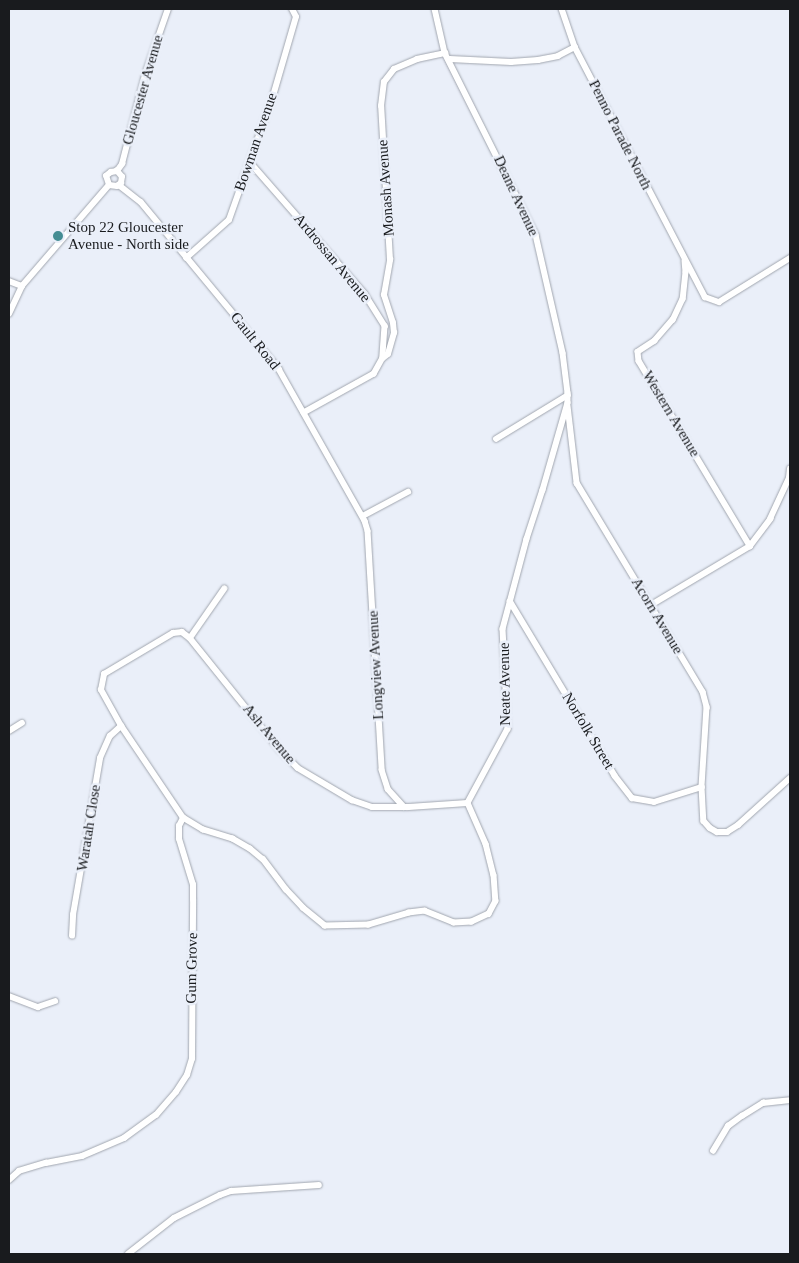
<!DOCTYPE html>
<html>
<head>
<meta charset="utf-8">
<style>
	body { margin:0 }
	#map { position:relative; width:799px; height:1263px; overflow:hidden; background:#eaeff9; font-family:"Times New Roman",serif }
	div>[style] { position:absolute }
	.roads { filter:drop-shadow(0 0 1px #a1a6af) drop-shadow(0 0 1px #a1a6af) }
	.street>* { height:5.5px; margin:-2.75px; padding:0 2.75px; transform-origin:2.75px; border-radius:2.75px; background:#fff }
	.dots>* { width:14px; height:14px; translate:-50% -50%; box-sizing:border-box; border:2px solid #eaeff9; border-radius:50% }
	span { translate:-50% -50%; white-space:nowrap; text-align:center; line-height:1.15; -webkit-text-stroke:5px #eaeff9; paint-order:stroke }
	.street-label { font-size:15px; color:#191b1e }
	.poi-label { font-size:15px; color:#191b1e }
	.left { translate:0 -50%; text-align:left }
	.frame { position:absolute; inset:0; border:10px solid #191b1e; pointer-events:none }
</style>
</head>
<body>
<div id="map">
	<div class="roads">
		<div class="street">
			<i style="left:435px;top:9px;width:45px;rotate:77.2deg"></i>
			<i style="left:445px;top:53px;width:203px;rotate:63.4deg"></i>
			<i style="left:536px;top:235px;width:121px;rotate:77.1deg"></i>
			<i style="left:563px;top:353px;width:40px;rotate:82.9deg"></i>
			<i style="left:568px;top:393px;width:10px;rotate:90deg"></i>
			<i style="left:568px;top:403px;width:91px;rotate:106deg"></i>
			<i style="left:543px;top:490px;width:52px;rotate:108.1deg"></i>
			<i style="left:527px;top:539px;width:93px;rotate:104.9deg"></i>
			<i style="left:503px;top:629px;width:100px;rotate:87.1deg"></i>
			<i style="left:508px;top:729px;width:84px;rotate:118.4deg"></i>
			<i style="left:468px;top:803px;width:45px;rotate:66.3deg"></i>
			<i style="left:486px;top:844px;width:32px;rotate:76deg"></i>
			<i style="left:494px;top:875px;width:26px;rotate:86deg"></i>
			<i style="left:496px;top:901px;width:15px;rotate:118deg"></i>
			<i style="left:489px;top:914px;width:19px;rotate:155deg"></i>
			<i style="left:472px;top:922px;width:18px;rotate:177deg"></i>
			<i style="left:454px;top:923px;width:31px;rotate:-158deg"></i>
			<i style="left:425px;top:911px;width:16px;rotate:173deg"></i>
			<i style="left:409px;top:913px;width:42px;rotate:163.3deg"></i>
			<i style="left:369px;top:925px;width:44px;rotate:178.7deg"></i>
			<i style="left:325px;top:926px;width:28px;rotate:-141deg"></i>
			<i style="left:303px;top:908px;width:25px;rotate:-133deg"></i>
			<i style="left:286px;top:890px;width:38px;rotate:-127deg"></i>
			<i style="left:263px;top:860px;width:17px;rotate:-140deg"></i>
			<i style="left:250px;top:849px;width:20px;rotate:-150deg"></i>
			<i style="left:233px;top:839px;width:31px;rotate:-163deg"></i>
			<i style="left:203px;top:830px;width:23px;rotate:-149deg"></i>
			<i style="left:183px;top:818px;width:111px;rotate:-124deg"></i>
			<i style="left:121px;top:726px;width:41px;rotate:-119.1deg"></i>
			<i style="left:101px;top:690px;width:16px;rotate:-79deg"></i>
			<i style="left:104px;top:674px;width:80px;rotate:-30.7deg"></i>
			<i style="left:173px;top:633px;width:9px;rotate:-6deg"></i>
			<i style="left:182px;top:632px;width:10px;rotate:37deg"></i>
			<i style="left:190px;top:638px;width:144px;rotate:51.2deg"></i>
			<i style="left:280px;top:750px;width:25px;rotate:45deg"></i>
			<i style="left:298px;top:768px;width:63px;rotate:30.7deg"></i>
			<i style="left:352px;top:800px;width:21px;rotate:19deg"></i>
			<i style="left:372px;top:807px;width:36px"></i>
			<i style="left:408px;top:807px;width:60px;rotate:-3.8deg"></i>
			<i style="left:562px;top:9px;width:40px;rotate:71.1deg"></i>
			<i style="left:575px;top:47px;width:282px;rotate:62.5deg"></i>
			<i style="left:705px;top:297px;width:15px;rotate:20deg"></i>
			<i style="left:719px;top:302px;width:84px;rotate:-31.8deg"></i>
			<i style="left:450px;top:59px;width:61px;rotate:2.8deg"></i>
			<i style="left:511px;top:62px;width:27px;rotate:-4deg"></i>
			<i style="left:538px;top:60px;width:20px;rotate:-11deg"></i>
			<i style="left:558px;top:56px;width:19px;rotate:-28deg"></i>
			<i style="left:250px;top:162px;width:175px;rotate:48.9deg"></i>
			<i style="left:365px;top:294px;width:38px;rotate:58deg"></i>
			<i style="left:385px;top:326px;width:32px;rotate:94deg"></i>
			<i style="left:383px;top:358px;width:18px;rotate:119deg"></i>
			<i style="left:374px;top:374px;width:80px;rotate:150.9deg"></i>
			<i style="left:117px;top:171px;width:9px;rotate:-54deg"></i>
			<i style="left:122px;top:164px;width:92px;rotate:-75.5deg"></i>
			<i style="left:145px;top:75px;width:70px;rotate:-70.8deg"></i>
			<i style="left:109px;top:185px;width:8px;rotate:7deg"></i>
			<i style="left:117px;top:186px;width:5px;rotate:-37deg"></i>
			<i style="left:121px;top:183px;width:6px;rotate:-81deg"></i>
			<i style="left:122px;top:177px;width:8px;rotate:-130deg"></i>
			<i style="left:109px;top:185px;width:9px;rotate:-108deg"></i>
			<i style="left:106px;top:176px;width:6px;rotate:-39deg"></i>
			<i style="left:111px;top:172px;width:6px;rotate:-9deg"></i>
			<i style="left:119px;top:185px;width:28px;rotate:38deg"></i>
			<i style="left:141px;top:202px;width:217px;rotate:50.4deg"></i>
			<i style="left:279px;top:369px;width:175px;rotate:60.5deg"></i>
			<i style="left:365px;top:521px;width:10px;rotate:73deg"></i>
			<i style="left:368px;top:531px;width:239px;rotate:86.6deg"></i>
			<i style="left:382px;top:770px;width:20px;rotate:72deg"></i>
			<i style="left:388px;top:789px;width:24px;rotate:48deg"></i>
			<i style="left:186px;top:258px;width:57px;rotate:-41.5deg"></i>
			<i style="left:229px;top:220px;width:132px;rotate:-70.5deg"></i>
			<i style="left:273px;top:96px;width:82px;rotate:-73.8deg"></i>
			<i style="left:296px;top:17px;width:9px;rotate:-117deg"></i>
			<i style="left:685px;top:261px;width:11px;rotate:85deg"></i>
			<i style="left:686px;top:272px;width:27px;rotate:96deg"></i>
			<i style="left:683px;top:299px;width:23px;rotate:115deg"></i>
			<i style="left:673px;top:320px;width:28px;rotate:131deg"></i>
			<i style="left:655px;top:341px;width:20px;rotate:147deg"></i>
			<i style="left:638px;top:352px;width:9px;rotate:84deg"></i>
			<i style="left:639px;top:361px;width:216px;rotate:59deg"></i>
			<i style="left:9px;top:281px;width:14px;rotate:21deg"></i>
			<i style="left:9px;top:314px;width:31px;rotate:-65deg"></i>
			<i style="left:22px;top:286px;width:133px;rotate:-49.3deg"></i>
			<i style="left:383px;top:358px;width:6px;rotate:-39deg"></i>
			<i style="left:388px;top:354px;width:22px;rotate:-74deg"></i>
			<i style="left:394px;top:333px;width:10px;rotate:-96deg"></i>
			<i style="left:393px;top:323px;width:29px;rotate:-108deg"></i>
			<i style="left:384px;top:295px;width:36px;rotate:-80deg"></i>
			<i style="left:390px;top:260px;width:154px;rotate:-93.3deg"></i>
			<i style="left:381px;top:106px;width:24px;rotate:-83deg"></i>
			<i style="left:384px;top:82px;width:16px;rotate:-52deg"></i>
			<i style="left:394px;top:69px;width:25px;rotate:-23deg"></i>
			<i style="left:417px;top:59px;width:29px;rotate:-12deg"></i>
			<i style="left:568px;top:406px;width:78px;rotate:83.3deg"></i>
			<i style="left:577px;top:483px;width:244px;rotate:58.9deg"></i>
			<i style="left:703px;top:692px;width:16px;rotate:75deg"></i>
			<i style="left:707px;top:707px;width:80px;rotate:93.6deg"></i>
			<i style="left:702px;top:787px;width:34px;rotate:87deg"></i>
			<i style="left:704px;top:821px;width:9px;rotate:49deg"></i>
			<i style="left:710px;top:828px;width:8px;rotate:30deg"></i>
			<i style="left:717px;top:832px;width:10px"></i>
			<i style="left:727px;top:832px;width:13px;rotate:-32deg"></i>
			<i style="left:738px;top:825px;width:70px;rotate:-42.1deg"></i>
			<i style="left:496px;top:439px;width:84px;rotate:-31.4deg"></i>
			<i style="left:363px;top:516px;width:51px;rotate:-28.1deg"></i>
			<i style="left:510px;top:601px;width:204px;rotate:59deg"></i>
			<i style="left:615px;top:776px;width:28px;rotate:52deg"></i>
			<i style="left:632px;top:798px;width:22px;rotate:10deg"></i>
			<i style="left:654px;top:802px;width:50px;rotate:-17.4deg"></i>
			<i style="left:651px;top:605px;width:115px;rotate:-30.8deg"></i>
			<i style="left:750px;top:546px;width:34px;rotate:-53deg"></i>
			<i style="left:770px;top:519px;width:45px;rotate:-65.1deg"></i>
			<i style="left:789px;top:478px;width:9px;rotate:-84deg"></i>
			<i style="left:190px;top:638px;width:60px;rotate:-55.2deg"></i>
			<i style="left:9px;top:731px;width:15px;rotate:-32deg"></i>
			<i style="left:72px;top:936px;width:21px;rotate:-87deg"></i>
			<i style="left:73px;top:915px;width:159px;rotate:-80.2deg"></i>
			<i style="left:100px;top:758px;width:24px;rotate:-66deg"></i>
			<i style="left:110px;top:736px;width:15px;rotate:-42deg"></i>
			<i style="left:9px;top:996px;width:31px;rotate:21deg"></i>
			<i style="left:38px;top:1007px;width:18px;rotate:-19deg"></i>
			<i style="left:713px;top:1151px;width:29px;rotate:-59deg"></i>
			<i style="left:728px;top:1126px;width:17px;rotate:-36deg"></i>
			<i style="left:742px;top:1116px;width:25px;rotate:-32deg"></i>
			<i style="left:763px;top:1103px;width:27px;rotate:-6deg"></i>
			<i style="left:9px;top:1180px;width:13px;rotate:-42deg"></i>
			<i style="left:19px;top:1171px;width:28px;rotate:-17deg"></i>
			<i style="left:46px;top:1163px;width:37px;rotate:-11deg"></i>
			<i style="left:82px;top:1156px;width:46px;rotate:-23.2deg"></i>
			<i style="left:124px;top:1138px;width:39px;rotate:-36deg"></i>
			<i style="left:156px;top:1115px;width:30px;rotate:-49deg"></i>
			<i style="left:176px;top:1092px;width:20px;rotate:-57deg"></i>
			<i style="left:187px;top:1075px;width:17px;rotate:-73deg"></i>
			<i style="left:192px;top:1059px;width:159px;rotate:-89.6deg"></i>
			<i style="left:193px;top:900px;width:15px;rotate:-90deg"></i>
			<i style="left:193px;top:885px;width:48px;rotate:-106.9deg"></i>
			<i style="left:179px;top:839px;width:13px;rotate:-90deg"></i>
			<i style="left:179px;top:826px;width:9px;rotate:-63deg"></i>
			<i style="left:128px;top:1254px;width:58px;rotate:-38deg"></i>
			<i style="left:174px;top:1218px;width:51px;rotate:-26.6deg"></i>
			<i style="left:220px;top:1195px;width:12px;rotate:-20deg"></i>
			<i style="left:231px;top:1191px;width:88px;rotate:-3.9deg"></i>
		</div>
	</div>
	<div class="dots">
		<i style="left:58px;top:236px;background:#458d93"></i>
	</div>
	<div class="street-label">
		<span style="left:143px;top:90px;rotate:-74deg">Gloucester Avenue</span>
		<span style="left:620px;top:135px;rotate:63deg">Penno Parade North</span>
		<span style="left:256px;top:142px;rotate:-71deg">Bowman Avenue</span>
		<span style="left:386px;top:188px;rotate:-94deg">Monash Avenue</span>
		<span style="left:516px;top:196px;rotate:65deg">Deane Avenue</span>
		<span style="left:332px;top:258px;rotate:50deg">Ardrossan Avenue</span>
		<span style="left:255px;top:341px;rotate:51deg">Gault Road</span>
		<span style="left:671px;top:414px;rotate:59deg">Western Avenue</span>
		<span style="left:657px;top:616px;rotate:59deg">Acorn Avenue</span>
		<span style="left:376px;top:665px;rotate:-93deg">Longview Avenue</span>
		<span style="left:505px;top:684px;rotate:-91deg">Neate Avenue</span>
		<span style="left:588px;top:731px;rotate:59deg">Norfolk Street</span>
		<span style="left:269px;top:734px;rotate:50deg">Ash Avenue</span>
		<span style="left:89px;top:828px;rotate:-81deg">Waratah Close</span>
		<span style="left:192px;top:968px;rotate:-89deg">Gum Grove</span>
	</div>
	<div class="poi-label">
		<span class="left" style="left:68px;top:236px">Stop 22 Gloucester<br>Avenue - North side</span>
	</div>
	<div class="frame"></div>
</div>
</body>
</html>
